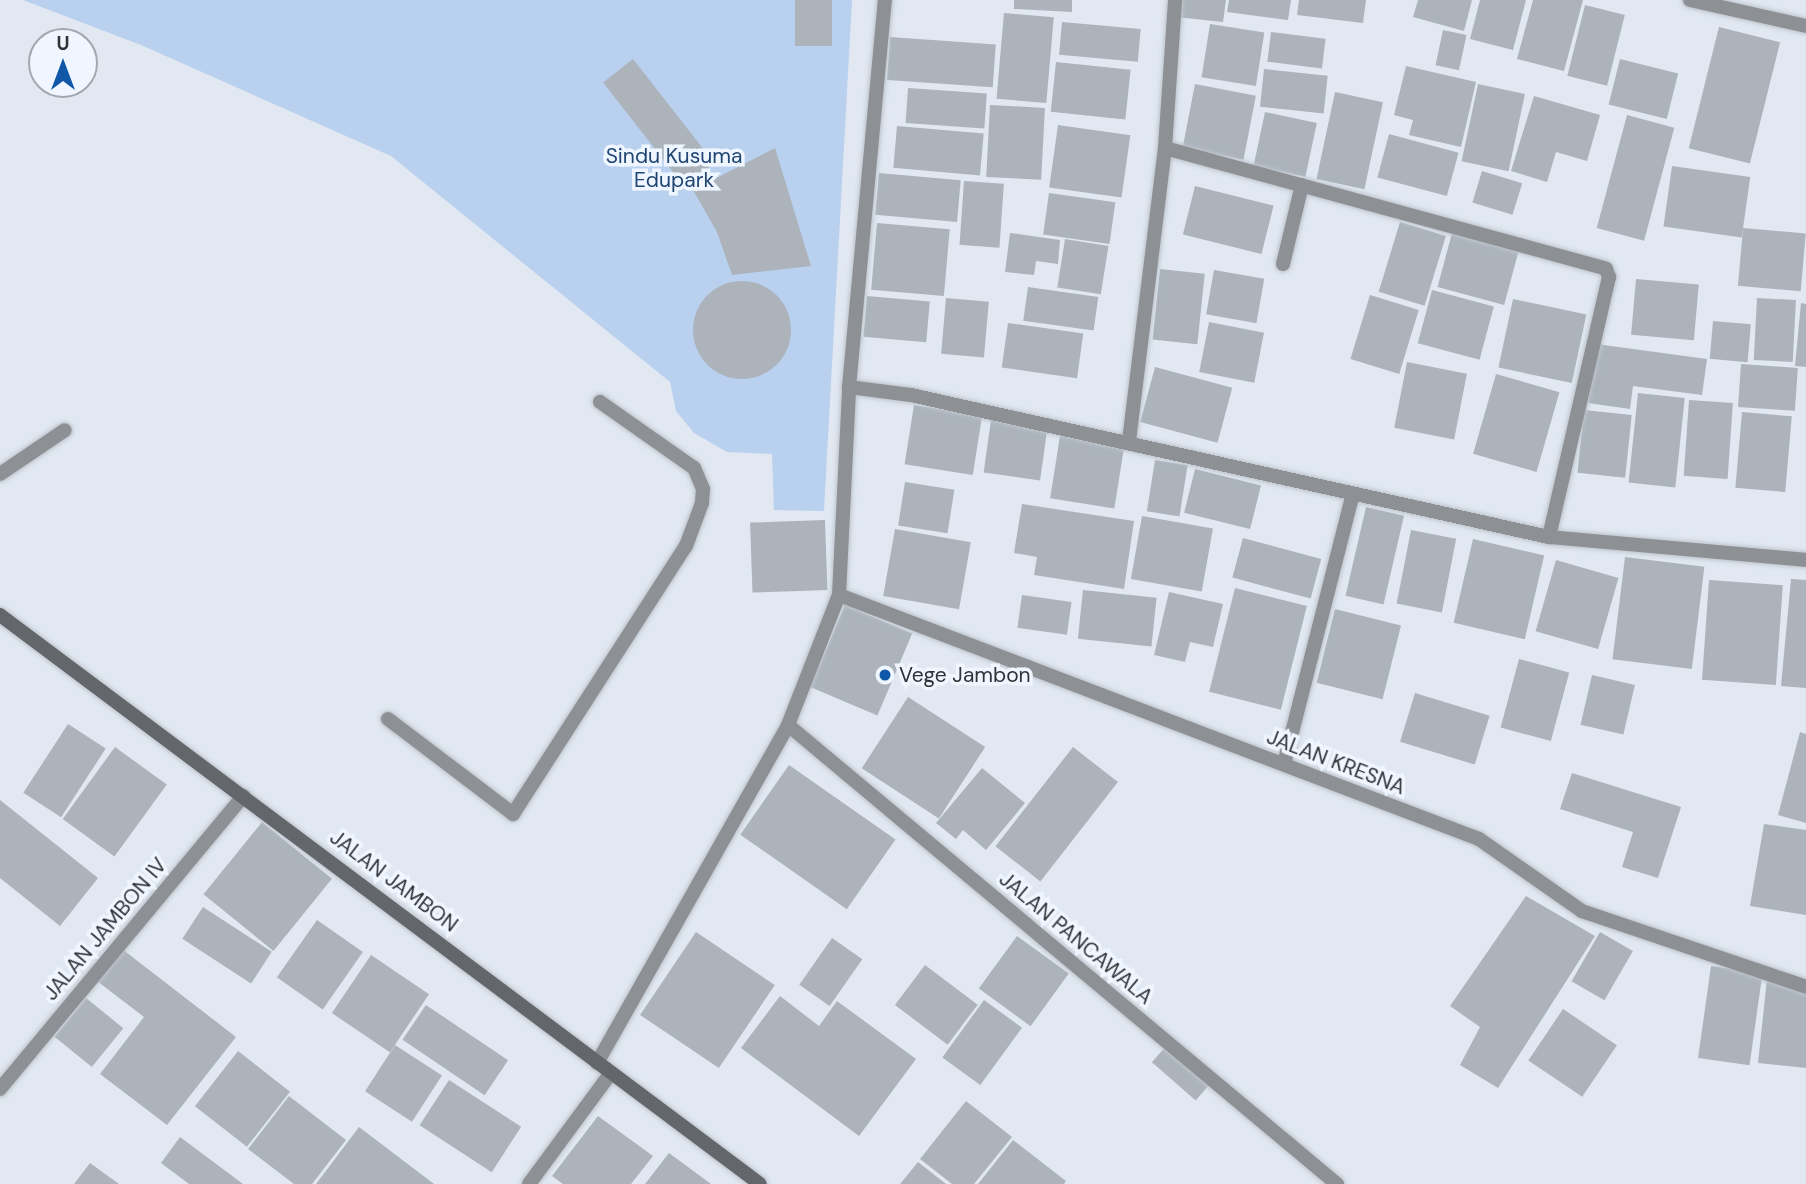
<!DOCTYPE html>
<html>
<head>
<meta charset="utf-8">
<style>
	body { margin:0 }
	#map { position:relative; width:1806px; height:1184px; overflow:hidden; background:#e1e8f1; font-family:"DM Sans",sans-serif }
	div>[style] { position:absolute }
	.green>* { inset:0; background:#b9d0ef }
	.building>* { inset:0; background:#acb3bb; transform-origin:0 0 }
	.round { border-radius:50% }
	.roads { filter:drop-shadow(0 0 2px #bec4cc) drop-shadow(0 0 2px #bec4cc) }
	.service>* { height:14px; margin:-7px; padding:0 7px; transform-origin:7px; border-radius:7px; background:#8d9094 }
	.minor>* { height:14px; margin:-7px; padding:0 7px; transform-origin:7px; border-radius:7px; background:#8d9094 }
	.secondary>* { height:14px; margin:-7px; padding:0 7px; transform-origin:7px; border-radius:7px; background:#63676c }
	.dots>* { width:19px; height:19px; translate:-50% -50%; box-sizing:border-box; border:4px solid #eff6ff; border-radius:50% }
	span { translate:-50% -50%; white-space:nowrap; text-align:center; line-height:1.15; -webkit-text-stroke:7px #eff6ff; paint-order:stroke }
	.park-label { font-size:21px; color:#224673 }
	.poi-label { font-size:21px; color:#303336 }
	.left { translate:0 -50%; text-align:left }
	.street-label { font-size:21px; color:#303336 }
	.north { position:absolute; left:28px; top:28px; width:70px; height:70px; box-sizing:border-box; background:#eff6ff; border:2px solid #a3a8af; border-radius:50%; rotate:0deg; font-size:19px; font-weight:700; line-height:28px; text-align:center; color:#303336 }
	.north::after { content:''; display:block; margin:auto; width:24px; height:32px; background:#1157a7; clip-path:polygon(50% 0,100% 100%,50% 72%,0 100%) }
</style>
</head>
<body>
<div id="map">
	<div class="green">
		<i style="clip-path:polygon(23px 0,852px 0,824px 511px,774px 510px,772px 454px,727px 452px,694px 433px,676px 411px,670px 382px,391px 156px,141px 45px)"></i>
	</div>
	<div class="building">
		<i style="left:795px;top:0;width:37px;height:46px"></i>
		<i style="clip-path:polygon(1014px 0,1072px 0,1072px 12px,1014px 9px)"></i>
		<i style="clip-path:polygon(1178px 0,1226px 0,1223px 22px,1176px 17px)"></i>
		<i style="clip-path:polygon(1229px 0,1291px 0,1288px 20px,1227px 12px)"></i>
		<i style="clip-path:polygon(1299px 0,1366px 0,1363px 23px,1297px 15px)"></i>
		<i style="clip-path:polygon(1418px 0,1472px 0,1464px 31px,1413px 17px)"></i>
		<i style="clip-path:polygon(1480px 0,1526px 0,1513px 50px,1470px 39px)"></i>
		<i style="clip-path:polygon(1533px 0,1583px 0,1564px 71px,1517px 59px)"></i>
		<i style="left:1585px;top:5px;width:41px;height:73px;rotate:14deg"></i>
		<i style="left:1004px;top:13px;width:50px;height:86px;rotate:5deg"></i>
		<i style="left:1062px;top:22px;width:79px;height:33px;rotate:5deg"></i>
		<i style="left:1210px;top:24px;width:55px;height:54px;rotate:9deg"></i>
		<i style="left:1719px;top:27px;width:63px;height:125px;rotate:14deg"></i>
		<i style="left:1443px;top:30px;width:24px;height:36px;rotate:12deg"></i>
		<i style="left:1271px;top:32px;width:55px;height:30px;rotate:7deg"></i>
		<i style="left:890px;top:37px;width:106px;height:43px;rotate:4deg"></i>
		<i style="left:633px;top:59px;width:132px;height:38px;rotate:52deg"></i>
		<i style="left:1620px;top:59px;width:60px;height:47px;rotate:14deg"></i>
		<i style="left:1056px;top:62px;width:75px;height:50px;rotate:6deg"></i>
		<i style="clip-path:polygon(1406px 66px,1476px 82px,1461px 147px,1409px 135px,1413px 120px,1394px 115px)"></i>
		<i style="left:1264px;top:69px;width:64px;height:38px;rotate:6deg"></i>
		<i style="left:1195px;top:84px;width:62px;height:65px;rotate:11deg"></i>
		<i style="left:1478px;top:84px;width:48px;height:79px;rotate:12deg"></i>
		<i style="left:908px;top:88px;width:79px;height:35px;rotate:4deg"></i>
		<i style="left:1335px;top:92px;width:49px;height:89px;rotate:12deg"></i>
		<i style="clip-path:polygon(1534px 96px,1600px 115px,1587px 161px,1556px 152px,1547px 182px,1511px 171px)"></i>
		<i style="left:990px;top:105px;width:55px;height:72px;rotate:3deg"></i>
		<i style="left:1265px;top:112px;width:53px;height:55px;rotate:12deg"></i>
		<i style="left:1627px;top:115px;width:49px;height:117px;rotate:15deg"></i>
		<i style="left:1058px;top:125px;width:73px;height:63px;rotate:8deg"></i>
		<i style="left:897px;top:126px;width:87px;height:42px;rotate:5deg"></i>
		<i style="left:1389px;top:134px;width:72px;height:45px;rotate:15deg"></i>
		<i style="clip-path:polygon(775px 148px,811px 266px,732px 275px,717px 232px,693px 190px)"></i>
		<i style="left:1672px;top:166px;width:79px;height:61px;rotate:8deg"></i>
		<i style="left:1482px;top:171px;width:42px;height:33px;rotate:17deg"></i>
		<i style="left:879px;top:173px;width:82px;height:42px;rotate:5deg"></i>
		<i style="left:964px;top:181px;width:40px;height:64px;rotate:4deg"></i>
		<i style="left:1195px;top:186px;width:81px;height:50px;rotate:14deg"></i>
		<i style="left:1049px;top:193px;width:67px;height:42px;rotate:8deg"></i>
		<i style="left:1400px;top:222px;width:48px;height:73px;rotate:17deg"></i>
		<i style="left:877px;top:223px;width:73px;height:67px;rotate:5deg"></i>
		<i style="left:1743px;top:228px;width:63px;height:58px;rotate:5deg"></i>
		<i style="clip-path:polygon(1010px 233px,1060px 240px,1058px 264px,1036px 261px,1034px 275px,1005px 272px)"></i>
		<i style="left:1452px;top:233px;width:69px;height:56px;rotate:15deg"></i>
		<i style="left:1065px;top:239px;width:44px;height:49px;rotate:9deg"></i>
		<i style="left:1160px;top:269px;width:45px;height:71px;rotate:6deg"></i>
		<i style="left:1214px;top:270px;width:51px;height:45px;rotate:10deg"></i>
		<i style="left:1636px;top:279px;width:63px;height:56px;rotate:5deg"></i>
		<i class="round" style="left:693px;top:281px;width:98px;height:98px"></i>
		<i style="left:1028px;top:287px;width:71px;height:34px;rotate:8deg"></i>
		<i style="left:1432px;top:290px;width:64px;height:55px;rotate:15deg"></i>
		<i style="left:1370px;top:295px;width:51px;height:67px;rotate:17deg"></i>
		<i style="left:867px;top:296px;width:63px;height:41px;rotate:5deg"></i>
		<i style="left:946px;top:298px;width:43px;height:56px;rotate:5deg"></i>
		<i style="left:1757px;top:298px;width:39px;height:62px;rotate:3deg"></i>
		<i style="left:1513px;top:299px;width:75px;height:70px;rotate:12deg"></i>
		<i style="clip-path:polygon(1801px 303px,1806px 304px,1806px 367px,1795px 366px)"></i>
		<i style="left:1713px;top:321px;width:38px;height:38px;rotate:5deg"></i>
		<i style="left:1209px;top:322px;width:56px;height:51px;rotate:11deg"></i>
		<i style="left:1008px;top:323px;width:76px;height:45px;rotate:8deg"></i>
		<i style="clip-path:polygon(1596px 344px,1707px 359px,1702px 395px,1633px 386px,1630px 409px,1588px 403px)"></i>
		<i style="left:1407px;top:362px;width:61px;height:67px;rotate:11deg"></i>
		<i style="left:1741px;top:364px;width:57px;height:43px;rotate:4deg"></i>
		<i style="left:1155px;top:367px;width:80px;height:57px;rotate:15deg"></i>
		<i style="left:1496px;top:374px;width:66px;height:83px;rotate:16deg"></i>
		<i style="left:1638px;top:393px;width:47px;height:90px;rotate:6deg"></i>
		<i style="left:1689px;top:400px;width:44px;height:76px;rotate:4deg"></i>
		<i style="left:914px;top:405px;width:69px;height:60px;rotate:9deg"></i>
		<i style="left:1584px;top:410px;width:48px;height:63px;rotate:6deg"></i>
		<i style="left:1742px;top:412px;width:50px;height:76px;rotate:5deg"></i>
		<i style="left:991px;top:420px;width:57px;height:53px;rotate:8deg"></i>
		<i style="left:1060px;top:436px;width:65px;height:63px;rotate:9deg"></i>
		<i style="left:1155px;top:460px;width:33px;height:52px;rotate:9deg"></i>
		<i style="left:1195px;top:469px;width:68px;height:45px;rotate:14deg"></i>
		<i style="left:905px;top:482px;width:50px;height:44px;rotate:9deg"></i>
		<i style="clip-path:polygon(1022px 504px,1134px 521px,1124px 589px,1034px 575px,1037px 557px,1014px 553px)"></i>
		<i style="left:1366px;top:507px;width:39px;height:91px;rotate:13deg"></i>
		<i style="left:1142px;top:516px;width:72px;height:64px;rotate:10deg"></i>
		<i style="left:825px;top:520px;width:70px;height:75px;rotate:88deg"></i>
		<i style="left:895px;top:529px;width:77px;height:68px;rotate:10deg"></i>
		<i style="left:1411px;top:530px;width:46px;height:75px;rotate:11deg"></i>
		<i style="left:1243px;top:538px;width:81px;height:41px;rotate:15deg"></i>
		<i style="left:1473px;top:539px;width:73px;height:86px;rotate:13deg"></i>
		<i style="left:1625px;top:557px;width:80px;height:103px;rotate:7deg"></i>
		<i style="left:1556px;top:560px;width:65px;height:74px;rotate:16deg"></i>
		<i style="clip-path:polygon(1791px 579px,1806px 580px,1806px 688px,1781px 686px)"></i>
		<i style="left:1709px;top:580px;width:74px;height:100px;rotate:4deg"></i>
		<i style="left:1235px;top:588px;width:74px;height:107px;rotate:14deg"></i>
		<i style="left:1083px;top:590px;width:74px;height:49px;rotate:6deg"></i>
		<i style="clip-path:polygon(1169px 592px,1223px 604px,1213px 647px,1190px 642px,1185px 662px,1154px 655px)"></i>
		<i style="left:1022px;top:595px;width:50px;height:33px;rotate:8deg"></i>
		<i style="left:845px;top:605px;width:73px;height:89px;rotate:23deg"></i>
		<i style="left:1335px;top:609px;width:68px;height:76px;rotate:14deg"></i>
		<i style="left:1519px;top:659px;width:52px;height:71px;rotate:15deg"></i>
		<i style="left:1592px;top:675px;width:44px;height:51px;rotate:13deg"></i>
		<i style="left:1415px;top:693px;width:78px;height:51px;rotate:17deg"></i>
		<i style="left:908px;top:697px;width:92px;height:85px;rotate:33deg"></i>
		<i style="left:68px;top:724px;width:45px;height:82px;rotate:33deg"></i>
		<i style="clip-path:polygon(1800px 732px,1806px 734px,1806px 823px,1778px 815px)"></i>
		<i style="left:115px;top:747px;width:64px;height:89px;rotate:36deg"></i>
		<i style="left:1073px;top:747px;width:57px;height:126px;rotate:38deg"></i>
		<i style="left:789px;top:765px;width:130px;height:85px;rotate:35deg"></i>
		<i style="clip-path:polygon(982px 768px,1025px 803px,986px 850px,963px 830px,956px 839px,936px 823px)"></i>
		<i style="clip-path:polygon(1572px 773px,1681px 807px,1658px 878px,1622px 867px,1633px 832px,1560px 809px)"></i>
		<i style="clip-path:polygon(0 800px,98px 878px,60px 926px,0 878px)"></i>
		<i style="left:262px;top:822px;width:90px;height:93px;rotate:39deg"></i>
		<i style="clip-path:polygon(1764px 824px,1806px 830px,1806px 915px,1750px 906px)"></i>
		<i style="clip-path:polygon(1526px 896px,1595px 936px,1498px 1088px,1460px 1065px,1480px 1027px,1450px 1006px)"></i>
		<i style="left:203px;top:907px;width:82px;height:38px;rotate:33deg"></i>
		<i style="left:317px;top:920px;width:56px;height:70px;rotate:35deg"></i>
		<i style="left:696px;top:932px;width:95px;height:100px;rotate:34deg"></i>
		<i style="left:1600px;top:932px;width:38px;height:57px;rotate:30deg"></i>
		<i style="left:1017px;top:936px;width:64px;height:65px;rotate:36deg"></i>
		<i style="left:832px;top:938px;width:37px;height:57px;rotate:35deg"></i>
		<i style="clip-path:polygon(122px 949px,236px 1037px,167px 1125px,100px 1074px,144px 1017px,97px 981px)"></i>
		<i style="left:371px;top:955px;width:70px;height:70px;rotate:34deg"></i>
		<i style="left:925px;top:965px;width:66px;height:50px;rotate:37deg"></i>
		<i style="left:1711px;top:966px;width:52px;height:93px;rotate:8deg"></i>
		<i style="clip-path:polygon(1767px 979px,1806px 990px,1806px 1068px,1758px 1063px)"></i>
		<i style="clip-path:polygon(780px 996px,819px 1026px,837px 1001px,916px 1059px,859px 1136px,741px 1048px)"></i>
		<i style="left:86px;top:998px;width:48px;height:50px;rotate:39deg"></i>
		<i style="left:984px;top:1000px;width:47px;height:71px;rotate:36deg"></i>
		<i style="left:426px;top:1005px;width:99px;height:42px;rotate:34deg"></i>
		<i style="left:1563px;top:1009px;width:65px;height:62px;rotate:34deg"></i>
		<i style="left:395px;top:1045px;width:56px;height:55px;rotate:33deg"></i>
		<i style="left:1167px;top:1045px;width:58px;height:23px;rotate:41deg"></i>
		<i style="left:238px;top:1051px;width:66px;height:70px;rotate:38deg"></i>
		<i style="left:449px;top:1080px;width:86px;height:54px;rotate:33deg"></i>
		<i style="clip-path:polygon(289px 1096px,346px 1140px,312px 1184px,294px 1184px,248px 1149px)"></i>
		<i style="clip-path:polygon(966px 1101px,1012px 1137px,974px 1184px,952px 1184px,920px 1159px)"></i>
		<i style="clip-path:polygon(598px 1116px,653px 1156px,631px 1184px,563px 1184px,552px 1176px)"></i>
		<i style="clip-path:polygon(359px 1127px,434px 1184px,316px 1184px)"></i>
		<i style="clip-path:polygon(180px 1137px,243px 1184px,189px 1184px,161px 1163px)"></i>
		<i style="clip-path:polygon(1013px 1140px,1066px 1181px,1064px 1184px,978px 1184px)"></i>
		<i style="clip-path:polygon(669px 1153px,711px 1184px,645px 1184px)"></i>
		<i style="clip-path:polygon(918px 1162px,946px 1184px,900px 1184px)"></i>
		<i style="clip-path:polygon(90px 1163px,119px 1184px,74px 1184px)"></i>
	</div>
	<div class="roads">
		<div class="service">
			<i style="left:0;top:474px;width:78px;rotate:-34.1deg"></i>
			<i style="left:388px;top:719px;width:157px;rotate:37.2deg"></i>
			<i style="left:513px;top:814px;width:319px;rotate:-57.2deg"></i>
			<i style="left:686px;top:546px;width:46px;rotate:-69.6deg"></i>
			<i style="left:702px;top:503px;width:14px;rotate:-86deg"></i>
			<i style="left:703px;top:489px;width:23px;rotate:-113deg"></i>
			<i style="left:694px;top:468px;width:115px;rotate:-144.9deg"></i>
		</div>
		<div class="minor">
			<i style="left:1690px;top:0;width:119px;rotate:12.6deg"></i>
			<i style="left:1165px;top:148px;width:457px;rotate:15.3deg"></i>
			<i style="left:1606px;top:269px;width:9px;rotate:69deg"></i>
			<i style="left:1609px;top:277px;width:267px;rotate:103deg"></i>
			<i style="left:1283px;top:264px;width:81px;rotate:-76.5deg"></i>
			<i style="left:849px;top:387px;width:63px;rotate:7.4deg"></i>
			<i style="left:911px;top:395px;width:654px;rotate:12.55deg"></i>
			<i style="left:1549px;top:537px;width:258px;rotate:5.1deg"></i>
			<i style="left:1129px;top:441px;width:295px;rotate:-83deg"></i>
			<i style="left:1165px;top:148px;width:148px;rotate:-86.1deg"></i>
			<i style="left:839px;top:595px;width:685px;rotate:20.87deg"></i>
			<i style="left:1479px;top:839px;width:126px;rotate:35deg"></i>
			<i style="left:1582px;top:911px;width:237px;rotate:18.7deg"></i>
			<i style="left:788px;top:725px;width:716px;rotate:39.9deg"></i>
			<i style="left:1284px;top:764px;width:279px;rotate:-75.7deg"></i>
			<i style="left:597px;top:1063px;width:388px;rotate:-60.5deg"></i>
			<i style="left:788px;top:725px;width:140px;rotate:-68.6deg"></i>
			<i style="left:839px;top:595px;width:208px;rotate:-87.2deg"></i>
			<i style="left:849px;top:387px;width:389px;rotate:-84.7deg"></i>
			<i style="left:0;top:1089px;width:381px;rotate:-50.3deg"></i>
			<i style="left:529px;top:1184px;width:137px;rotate:-53.6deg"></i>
		</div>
		<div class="secondary">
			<i style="left:0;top:615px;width:949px;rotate:36.82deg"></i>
		</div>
	</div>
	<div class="dots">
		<i style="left:885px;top:675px;background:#1157a7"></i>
	</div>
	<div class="park-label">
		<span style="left:674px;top:168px">Sindu Kusuma<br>Edupark</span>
	</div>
	<div class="poi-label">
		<span class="left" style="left:899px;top:675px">Vege Jambon</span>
	</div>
	<div class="street-label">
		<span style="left:1336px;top:762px;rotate:21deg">JALAN KRESNA</span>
		<span style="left:394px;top:881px;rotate:37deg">JALAN JAMBON</span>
		<span style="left:105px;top:929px;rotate:-50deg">JALAN JAMBON IV</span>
		<span style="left:1076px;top:938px;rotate:40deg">JALAN PANCAWALA</span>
	</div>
	<div class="north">U</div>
</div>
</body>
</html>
